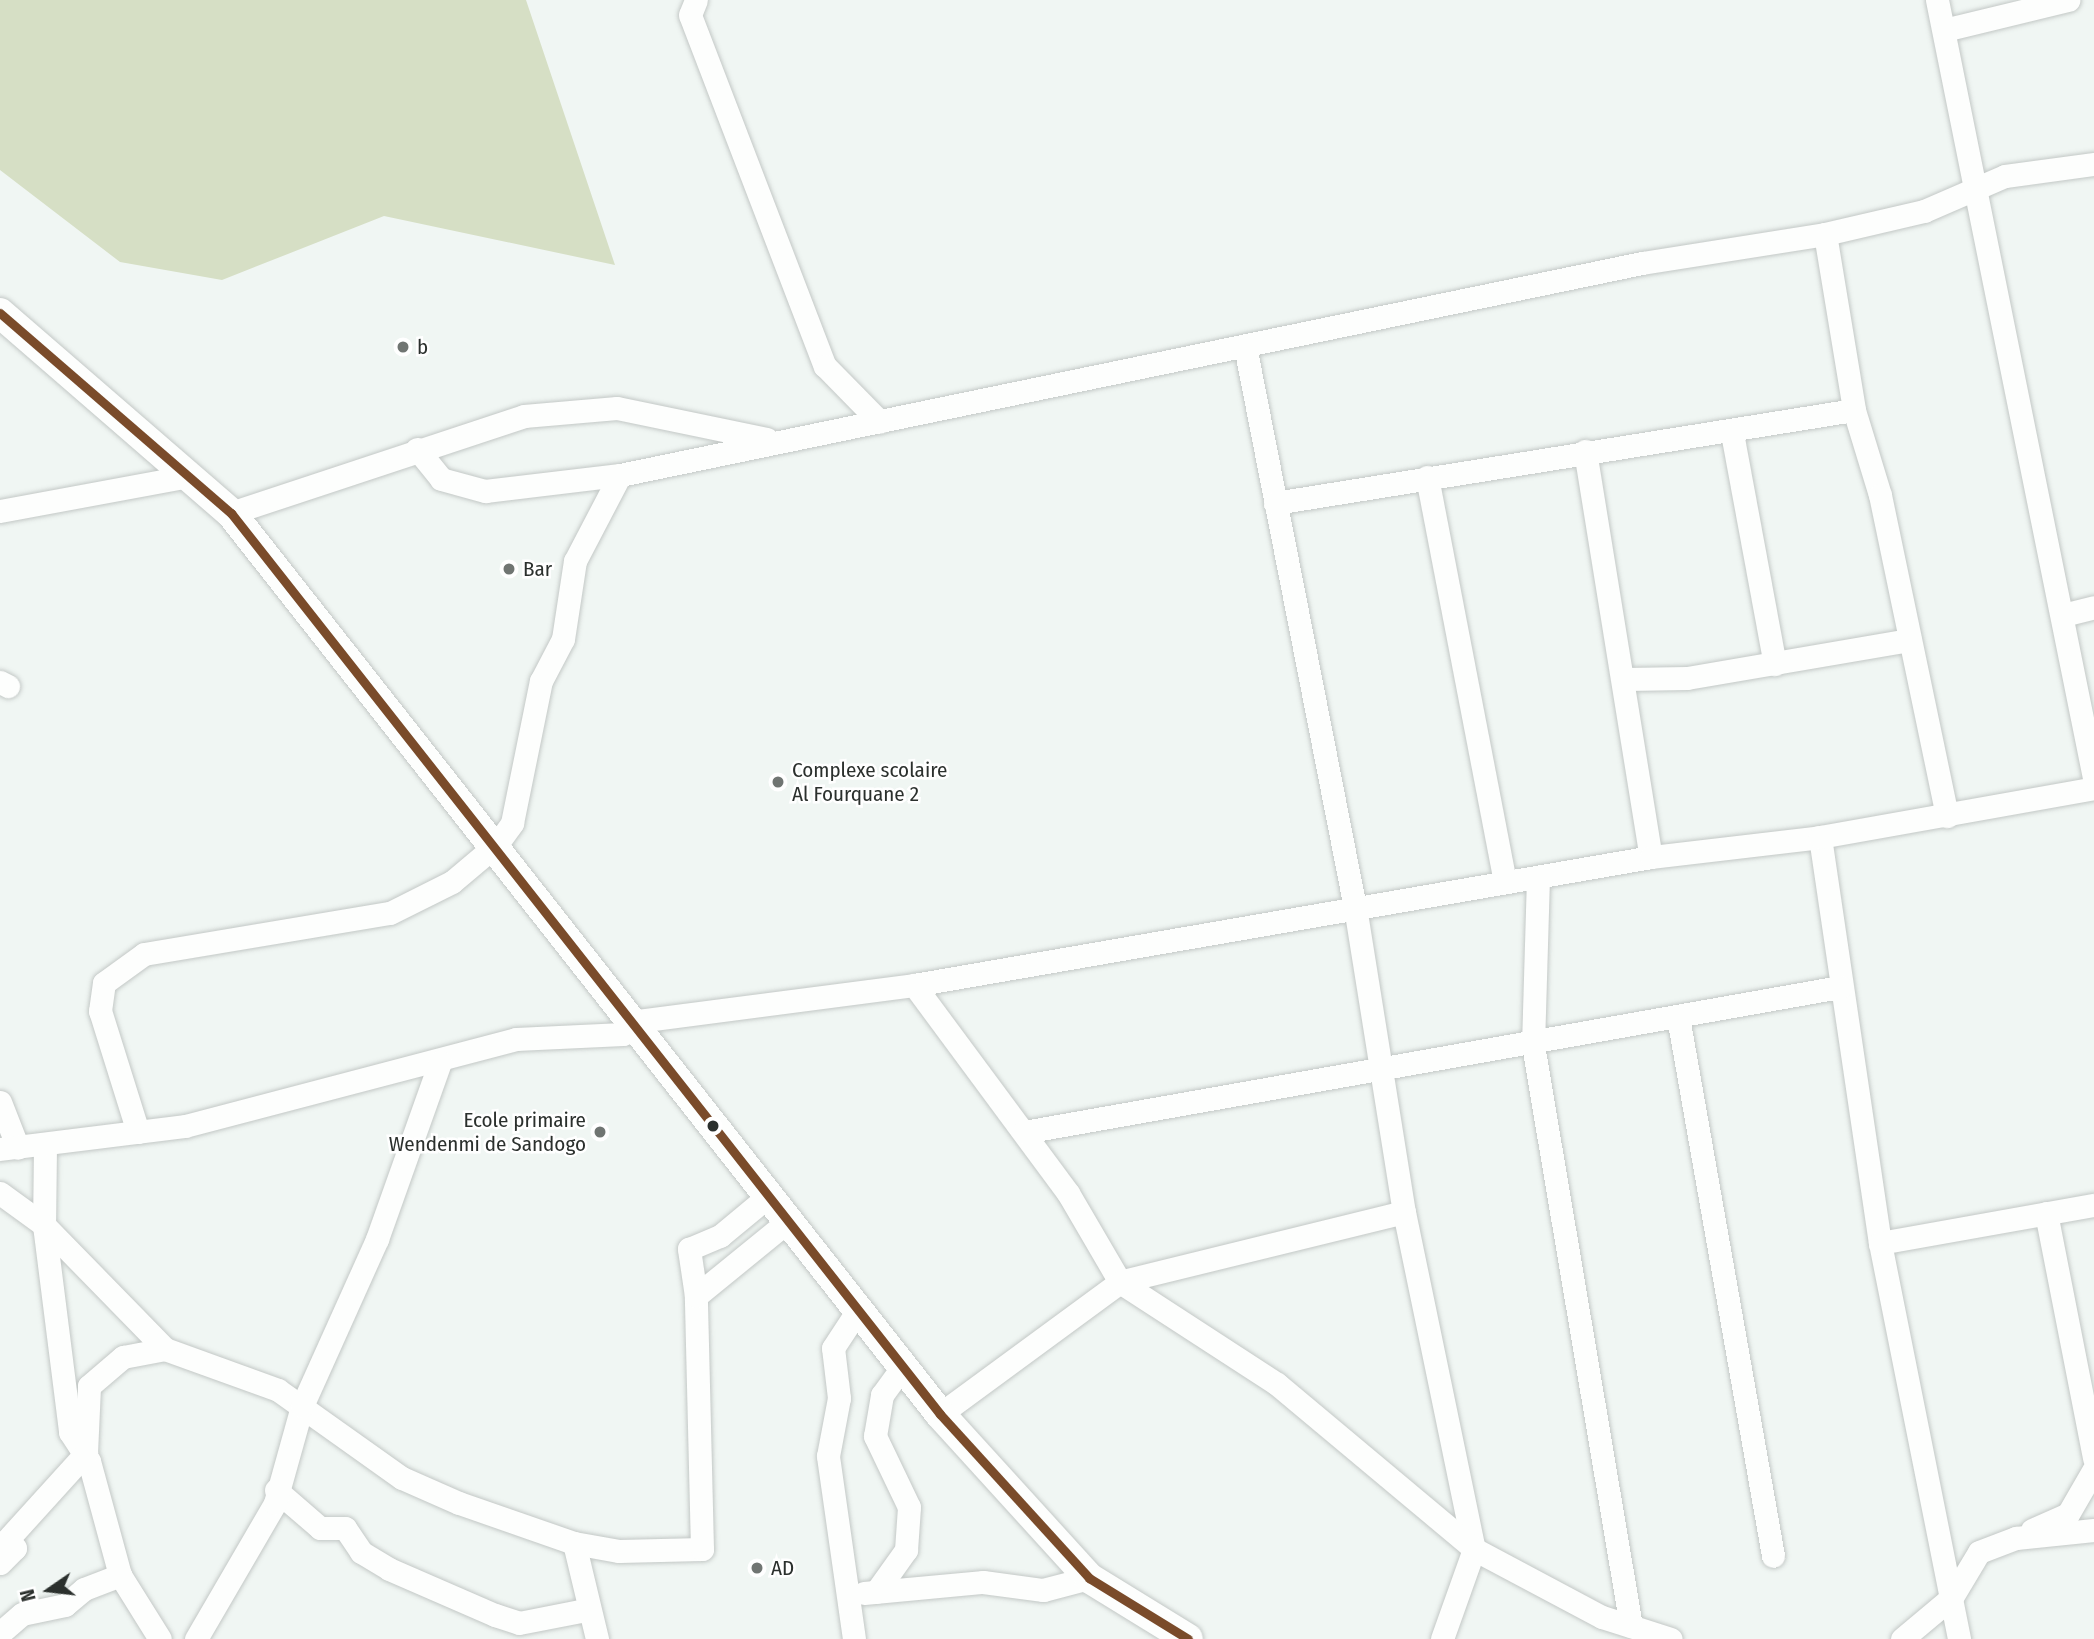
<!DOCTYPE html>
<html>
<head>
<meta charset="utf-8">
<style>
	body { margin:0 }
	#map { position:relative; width:2094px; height:1639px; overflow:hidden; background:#f0f6f3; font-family:"Fira Sans Condensed",sans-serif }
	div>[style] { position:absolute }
	.forest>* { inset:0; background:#d6dfc5 }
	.roads { filter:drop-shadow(0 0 2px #c3c8c6) drop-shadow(0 0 2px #c3c8c6) }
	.minor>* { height:23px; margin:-11.5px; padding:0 11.5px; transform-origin:11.5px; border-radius:11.5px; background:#fdfefd }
	.tertiary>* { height:30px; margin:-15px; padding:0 15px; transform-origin:15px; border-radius:15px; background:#fdfefd }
	.bus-1>* { height:9px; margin:-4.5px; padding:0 4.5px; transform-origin:4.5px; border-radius:4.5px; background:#7a4b2a }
	.dots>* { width:19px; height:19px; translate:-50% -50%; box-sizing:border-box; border:4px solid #fff; border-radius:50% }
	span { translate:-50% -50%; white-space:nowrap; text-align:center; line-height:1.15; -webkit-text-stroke:5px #fff; paint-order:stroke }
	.poi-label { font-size:21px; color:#2b302d }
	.left { translate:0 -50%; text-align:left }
	.right { translate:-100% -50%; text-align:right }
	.north { position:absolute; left:14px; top:1555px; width:70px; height:70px; -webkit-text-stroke:5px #fff; paint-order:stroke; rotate:256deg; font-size:19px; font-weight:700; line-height:28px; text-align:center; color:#2b302d }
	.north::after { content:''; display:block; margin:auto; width:24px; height:32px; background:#2b302d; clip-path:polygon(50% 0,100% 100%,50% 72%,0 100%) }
</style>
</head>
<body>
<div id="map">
	<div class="forest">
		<i style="clip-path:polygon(0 0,526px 0,615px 265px,384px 216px,222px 280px,120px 262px,0 170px)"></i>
	</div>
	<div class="roads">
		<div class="minor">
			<i style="left:696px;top:0;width:16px;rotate:112deg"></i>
			<i style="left:690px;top:15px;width:376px;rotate:69deg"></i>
			<i style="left:825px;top:366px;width:78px;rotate:45.5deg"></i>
			<i style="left:1937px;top:0;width:794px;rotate:78.59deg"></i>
			<i style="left:1944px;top:30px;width:128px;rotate:-13.6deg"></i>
			<i style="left:1825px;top:234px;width:178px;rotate:80.6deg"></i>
			<i style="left:1854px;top:410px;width:89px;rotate:73deg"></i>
			<i style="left:1880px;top:495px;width:328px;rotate:78.2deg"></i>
			<i style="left:1245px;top:346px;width:578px;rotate:78.92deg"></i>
			<i style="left:1356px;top:913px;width:303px;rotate:80.9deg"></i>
			<i style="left:1404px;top:1212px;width:344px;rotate:78.3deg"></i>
			<i style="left:1474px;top:1549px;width:96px;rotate:109.6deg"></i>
			<i style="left:1732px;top:433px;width:235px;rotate:79.5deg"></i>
			<i style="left:417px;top:449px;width:38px;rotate:51deg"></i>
			<i style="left:441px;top:479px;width:46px;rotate:15.3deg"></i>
			<i style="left:485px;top:491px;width:136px;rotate:-6.8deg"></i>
			<i style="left:620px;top:475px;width:1044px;rotate:-11.72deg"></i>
			<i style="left:1642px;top:263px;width:185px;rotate:-9deg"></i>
			<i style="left:1825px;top:234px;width:102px;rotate:-13.1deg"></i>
			<i style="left:1924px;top:211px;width:88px;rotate:-23.4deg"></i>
			<i style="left:2005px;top:176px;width:90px;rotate:-7.7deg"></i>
			<i style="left:1585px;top:451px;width:411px;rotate:80.8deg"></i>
			<i style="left:1427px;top:477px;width:412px;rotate:79.1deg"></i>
			<i style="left:1275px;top:503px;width:586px;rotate:-9.13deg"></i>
			<i style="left:0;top:511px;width:191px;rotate:-10.5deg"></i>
			<i style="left:231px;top:513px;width:309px;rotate:-18.3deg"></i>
			<i style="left:524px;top:416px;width:93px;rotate:-4.9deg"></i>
			<i style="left:617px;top:408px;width:153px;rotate:11.7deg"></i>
			<i style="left:2063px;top:615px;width:32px;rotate:-14deg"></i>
			<i style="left:1626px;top:679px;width:61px;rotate:-0.9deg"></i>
			<i style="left:1687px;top:678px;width:226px;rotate:-9.7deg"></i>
			<i style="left:0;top:682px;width:9px;rotate:27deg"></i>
			<i style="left:1820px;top:837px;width:410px;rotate:81.6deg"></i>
			<i style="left:1880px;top:1243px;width:404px;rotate:78.7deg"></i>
			<i style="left:1538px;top:877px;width:168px;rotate:91.7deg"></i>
			<i style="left:1533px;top:1045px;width:589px;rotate:80.43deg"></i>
			<i style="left:914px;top:985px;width:259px;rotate:53.5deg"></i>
			<i style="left:1068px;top:1193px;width:103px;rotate:59.7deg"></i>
			<i style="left:1120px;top:1282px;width:223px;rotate:143.7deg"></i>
			<i style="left:1678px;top:1017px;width:547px;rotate:80deg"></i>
			<i style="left:0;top:1102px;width:49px;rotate:68.6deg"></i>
			<i style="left:138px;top:1132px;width:127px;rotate:-107.4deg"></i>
			<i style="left:100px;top:1011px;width:28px;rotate:-82deg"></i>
			<i style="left:104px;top:983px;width:49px;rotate:-35.9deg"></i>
			<i style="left:144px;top:954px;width:249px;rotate:-9.5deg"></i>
			<i style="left:390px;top:913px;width:69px;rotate:-26.6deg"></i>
			<i style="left:452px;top:882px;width:59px;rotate:-40.2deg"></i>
			<i style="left:497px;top:844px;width:26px;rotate:-54deg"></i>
			<i style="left:512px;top:823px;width:145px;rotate:-78.5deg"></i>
			<i style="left:541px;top:681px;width:47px;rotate:-62.4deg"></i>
			<i style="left:563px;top:639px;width:79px;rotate:-81.3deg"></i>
			<i style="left:575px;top:561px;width:97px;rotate:-62.4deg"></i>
			<i style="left:1024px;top:1132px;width:829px;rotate:-10.08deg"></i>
			<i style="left:45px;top:1147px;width:78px;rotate:90.7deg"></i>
			<i style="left:44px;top:1225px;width:209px;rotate:82.8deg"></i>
			<i style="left:70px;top:1432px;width:35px;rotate:57deg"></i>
			<i style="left:89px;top:1461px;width:118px;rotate:74.8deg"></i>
			<i style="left:120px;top:1575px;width:75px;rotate:58deg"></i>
			<i style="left:0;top:1149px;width:186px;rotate:-7.1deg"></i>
			<i style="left:185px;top:1126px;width:342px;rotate:-14.7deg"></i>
			<i style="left:516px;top:1039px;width:107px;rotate:-2.7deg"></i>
			<i style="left:623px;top:1034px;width:14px;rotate:-60deg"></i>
			<i style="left:630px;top:1022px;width:286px;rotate:-7.4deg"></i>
			<i style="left:914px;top:985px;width:748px;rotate:-9.85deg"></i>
			<i style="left:1651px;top:857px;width:170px;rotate:-6.7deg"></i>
			<i style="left:1820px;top:837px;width:278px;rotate:-10.1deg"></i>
			<i style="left:0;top:1193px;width:54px;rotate:36deg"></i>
			<i style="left:44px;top:1225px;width:173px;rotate:45.7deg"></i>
			<i style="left:165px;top:1349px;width:120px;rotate:19.9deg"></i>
			<i style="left:278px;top:1390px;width:152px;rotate:35.4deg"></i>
			<i style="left:402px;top:1478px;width:62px;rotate:23.7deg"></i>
			<i style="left:459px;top:1503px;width:122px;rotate:19.2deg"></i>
			<i style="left:574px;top:1543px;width:46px;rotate:10.1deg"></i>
			<i style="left:619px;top:1551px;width:83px;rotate:-1.4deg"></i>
			<i style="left:702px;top:1549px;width:253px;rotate:-91.4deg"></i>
			<i style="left:696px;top:1296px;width:119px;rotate:-39.2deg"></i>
			<i style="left:1404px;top:1212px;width:292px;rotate:166.2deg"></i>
			<i style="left:1120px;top:1282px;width:187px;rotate:33deg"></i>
			<i style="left:1277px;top:1384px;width:257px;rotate:39.9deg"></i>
			<i style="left:1474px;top:1549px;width:145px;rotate:28deg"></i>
			<i style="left:1602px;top:1617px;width:72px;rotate:17.7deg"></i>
			<i style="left:2046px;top:1213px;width:250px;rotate:78.9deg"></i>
			<i style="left:1880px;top:1243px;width:217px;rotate:-10.1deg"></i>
			<i style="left:696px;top:1296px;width:48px;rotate:-98.5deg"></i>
			<i style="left:689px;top:1249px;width:34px;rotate:-23deg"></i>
			<i style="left:720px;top:1236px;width:61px;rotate:-39.7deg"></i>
			<i style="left:276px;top:1490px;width:58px;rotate:40.8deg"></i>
			<i style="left:320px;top:1528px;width:25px"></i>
			<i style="left:345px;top:1528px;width:29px;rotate:56deg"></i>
			<i style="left:361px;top:1552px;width:33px;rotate:31deg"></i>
			<i style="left:389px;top:1569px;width:116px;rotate:23.5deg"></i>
			<i style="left:495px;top:1615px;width:25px;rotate:18deg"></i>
			<i style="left:519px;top:1623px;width:67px;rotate:-11.1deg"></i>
			<i style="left:2032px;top:1530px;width:39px;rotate:-24deg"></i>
			<i style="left:2068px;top:1514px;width:52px;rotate:-60deg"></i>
			<i style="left:574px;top:1543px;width:99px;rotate:76.5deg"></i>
			<i style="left:0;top:1563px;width:21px;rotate:-45deg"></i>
			<i style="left:15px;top:1548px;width:11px;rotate:-135deg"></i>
			<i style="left:7px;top:1540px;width:118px;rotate:-47.8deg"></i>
			<i style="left:86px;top:1453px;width:67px;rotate:-87.4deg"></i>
			<i style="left:89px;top:1386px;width:45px;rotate:-40.5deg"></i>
			<i style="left:123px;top:1357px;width:43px;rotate:-10.8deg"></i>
			<i style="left:876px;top:1592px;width:52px;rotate:-54.5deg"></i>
			<i style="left:906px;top:1550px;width:43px;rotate:-86deg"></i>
			<i style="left:909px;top:1507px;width:79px;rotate:-115.6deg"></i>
			<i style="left:875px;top:1436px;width:42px;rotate:-80.3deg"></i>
			<i style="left:882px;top:1395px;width:34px;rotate:-54deg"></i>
			<i style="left:864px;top:1593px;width:120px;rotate:-5.3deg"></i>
			<i style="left:983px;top:1582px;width:61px;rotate:7.6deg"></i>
			<i style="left:1043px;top:1590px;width:48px;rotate:-14.6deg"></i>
			<i style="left:0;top:1633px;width:29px;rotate:-41deg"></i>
			<i style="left:22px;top:1614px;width:44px;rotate:-11.8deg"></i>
			<i style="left:65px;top:1605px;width:25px;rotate:-40deg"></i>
			<i style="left:84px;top:1589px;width:39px;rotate:-21deg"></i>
			<i style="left:196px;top:1639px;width:157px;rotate:-59.8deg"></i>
			<i style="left:275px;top:1503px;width:101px;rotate:-74.4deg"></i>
			<i style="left:302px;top:1406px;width:183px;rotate:-65.8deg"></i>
			<i style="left:377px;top:1239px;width:188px;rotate:-70.4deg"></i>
			<i style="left:854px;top:1639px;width:185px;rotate:-98.1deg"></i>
			<i style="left:828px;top:1456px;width:59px;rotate:-79.3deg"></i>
			<i style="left:839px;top:1398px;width:50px;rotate:-96.8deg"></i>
			<i style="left:833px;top:1348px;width:45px;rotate:-56.7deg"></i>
			<i style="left:1902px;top:1639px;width:65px;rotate:-40deg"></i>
			<i style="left:1952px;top:1597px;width:52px;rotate:-59deg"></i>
			<i style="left:1979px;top:1552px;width:40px;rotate:-21deg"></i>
			<i style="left:2016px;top:1538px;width:78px;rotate:-5.9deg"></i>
		</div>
		<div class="tertiary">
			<i style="left:0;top:313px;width:306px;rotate:40.9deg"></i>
			<i style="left:231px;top:513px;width:1147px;rotate:51.8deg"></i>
			<i style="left:940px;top:1414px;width:222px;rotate:47.7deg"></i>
			<i style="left:1089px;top:1578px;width:116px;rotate:31.6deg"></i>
		</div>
	</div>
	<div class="bus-1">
		<i style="left:0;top:313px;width:306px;rotate:40.9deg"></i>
		<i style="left:231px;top:513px;width:1147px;rotate:51.8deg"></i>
		<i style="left:940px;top:1414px;width:222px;rotate:47.7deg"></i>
		<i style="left:1089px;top:1578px;width:116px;rotate:31.6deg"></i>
	</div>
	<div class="dots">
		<i style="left:403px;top:347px;background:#707572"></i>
		<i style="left:509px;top:569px;background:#707572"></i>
		<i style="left:778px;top:782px;background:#707572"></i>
		<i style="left:713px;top:1126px;background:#2b302d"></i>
		<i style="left:600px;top:1132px;background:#707572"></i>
		<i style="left:757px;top:1568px;background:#707572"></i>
	</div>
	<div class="poi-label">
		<span class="left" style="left:417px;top:347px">b</span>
		<span class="left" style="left:523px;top:569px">Bar</span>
		<span class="left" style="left:792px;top:782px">Complexe scolaire<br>Al Fourquane 2</span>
		<span class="right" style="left:586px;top:1132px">Ecole primaire<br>Wendenmi de Sandogo</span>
		<span class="left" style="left:771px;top:1568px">AD</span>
	</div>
	<div class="north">N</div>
</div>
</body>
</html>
